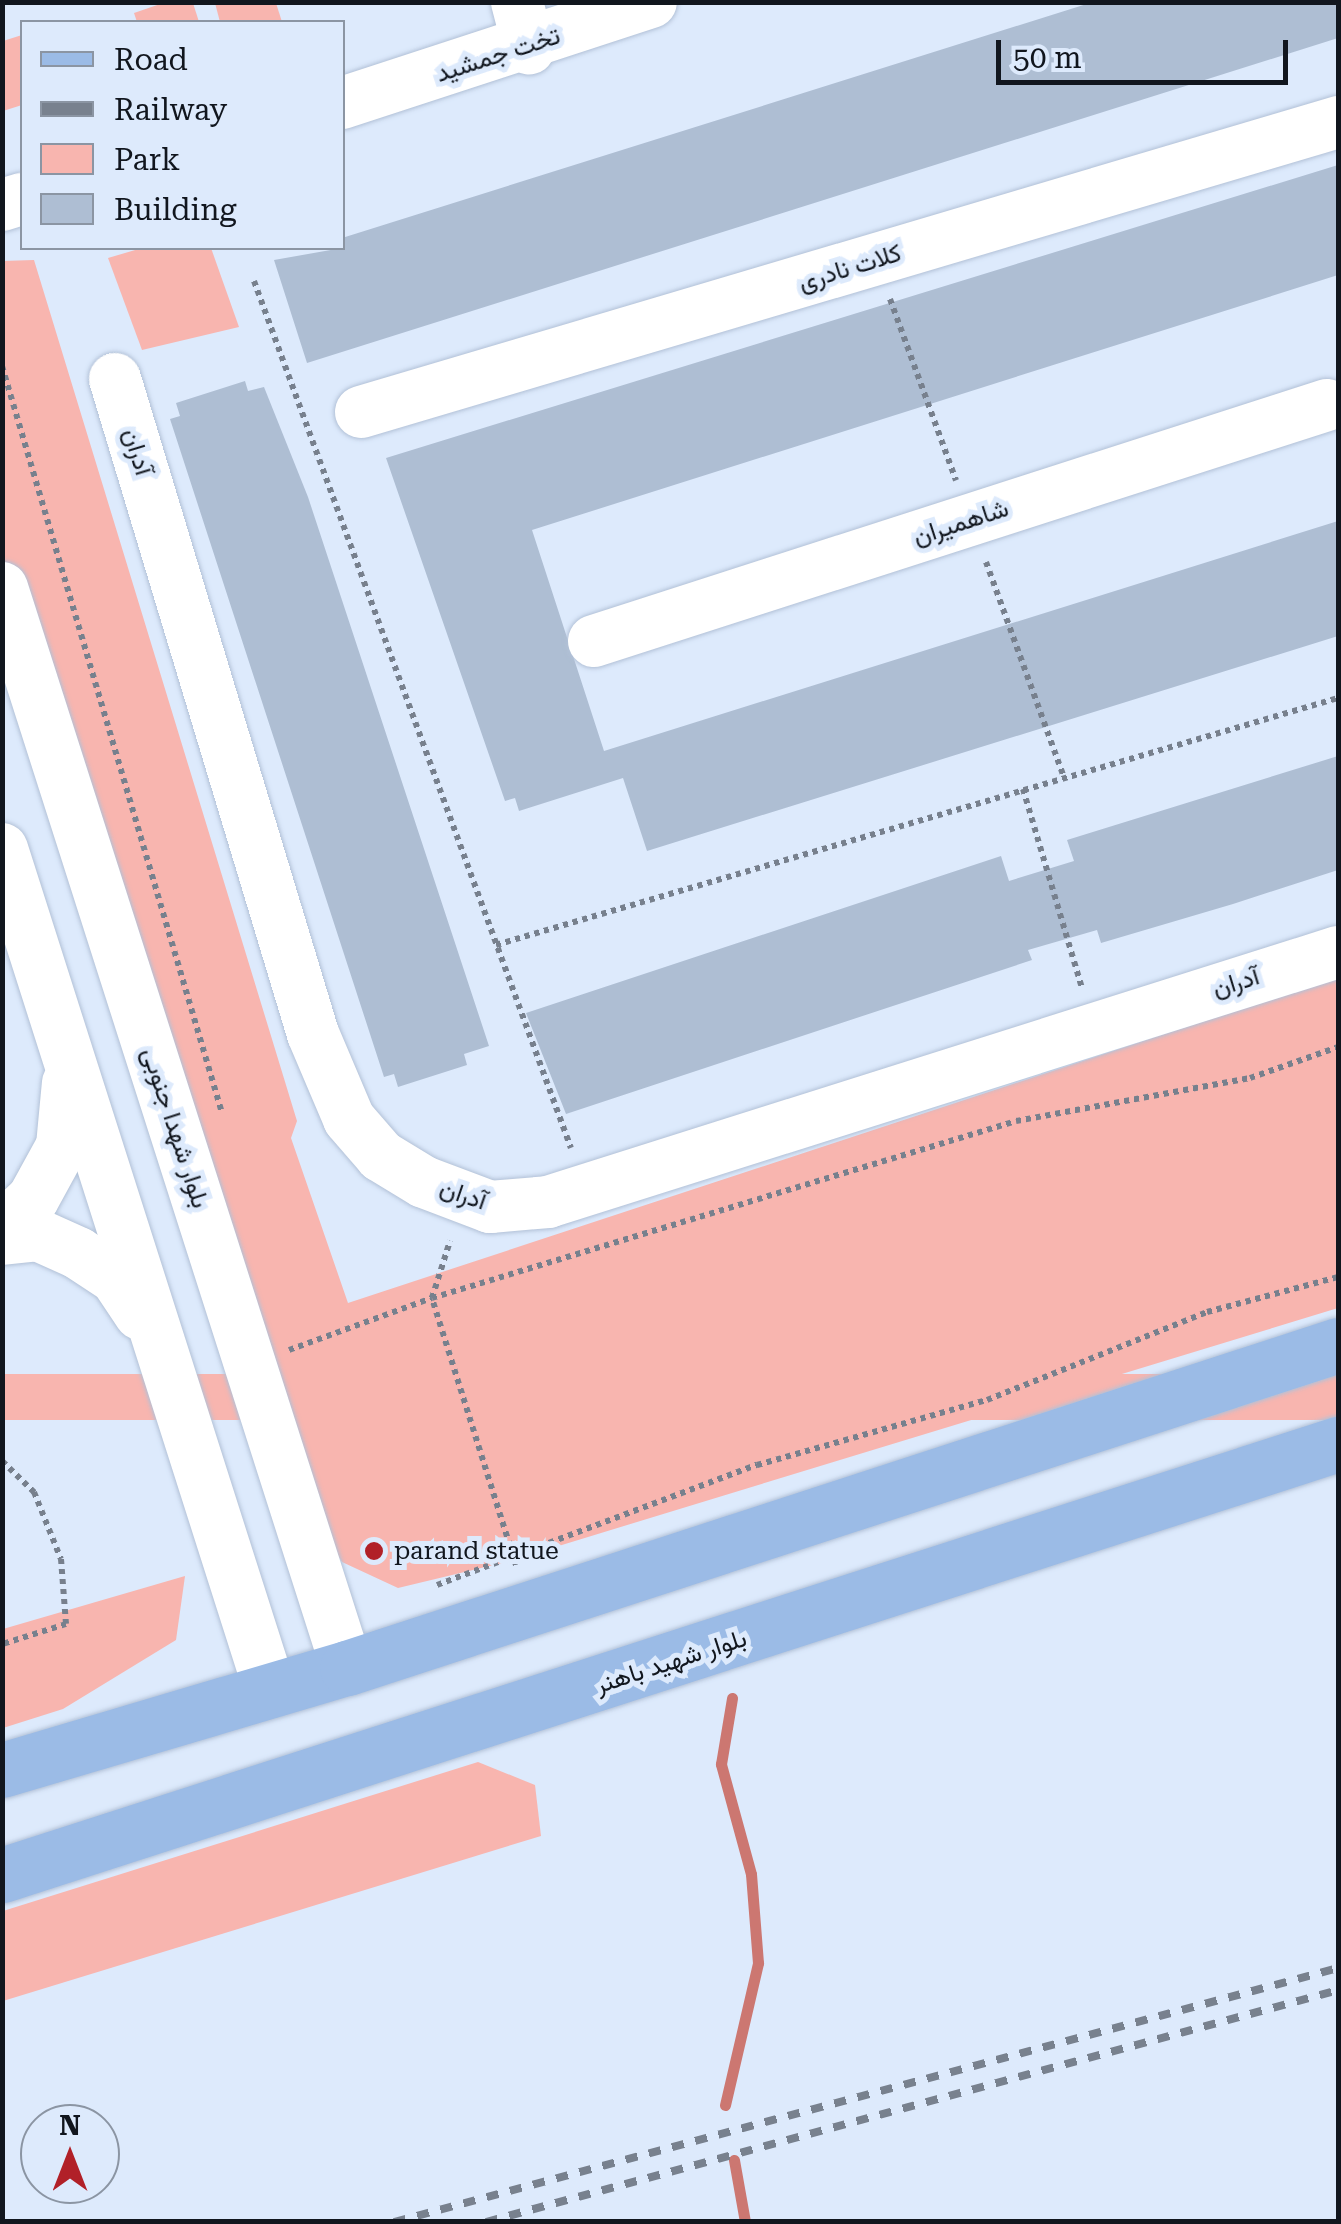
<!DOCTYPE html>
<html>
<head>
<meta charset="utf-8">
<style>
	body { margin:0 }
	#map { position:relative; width:1341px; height:2224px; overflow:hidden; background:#ddeafc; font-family:"Roboto Serif",Vazirmatn,serif }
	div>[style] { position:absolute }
	.green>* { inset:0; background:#f8b5af; transform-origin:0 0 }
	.stream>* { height:11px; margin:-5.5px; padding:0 5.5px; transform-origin:5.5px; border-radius:5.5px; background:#cc7771 }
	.building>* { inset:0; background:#aebed3 }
	.path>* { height:6px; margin-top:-3px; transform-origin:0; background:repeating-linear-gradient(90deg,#77808d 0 5px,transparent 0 10px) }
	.roads { filter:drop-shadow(0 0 2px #b2c1d7) drop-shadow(0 0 2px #b2c1d7) }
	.minor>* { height:52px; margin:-26px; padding:0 26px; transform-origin:26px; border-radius:26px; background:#fff }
	.major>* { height:55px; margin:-27.5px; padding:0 27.5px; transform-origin:27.5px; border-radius:27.5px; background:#9bbbe6 }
	.rail>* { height:8px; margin-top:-4px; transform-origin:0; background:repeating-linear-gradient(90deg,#78818e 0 12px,transparent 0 24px) }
	.dots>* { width:28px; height:28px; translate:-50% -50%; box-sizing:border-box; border:5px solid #ddeafc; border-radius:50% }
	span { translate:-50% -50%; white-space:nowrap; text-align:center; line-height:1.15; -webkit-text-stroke:10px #ddeafc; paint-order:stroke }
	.street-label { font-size:25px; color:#11161e }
	.poi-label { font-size:25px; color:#11161e }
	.left { translate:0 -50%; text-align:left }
	.frame { position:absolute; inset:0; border:5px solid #11161e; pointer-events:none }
	.legend { position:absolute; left:20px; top:20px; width:325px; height:230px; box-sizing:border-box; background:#ddeafc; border:2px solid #8b95a3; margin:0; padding:12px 18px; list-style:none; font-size:30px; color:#11161e }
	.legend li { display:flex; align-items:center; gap:20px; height:50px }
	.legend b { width:50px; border:2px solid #8b95a3 }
	.north { position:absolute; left:20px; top:2104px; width:100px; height:100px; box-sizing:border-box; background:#ddeafc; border:2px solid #8b95a3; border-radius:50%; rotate:0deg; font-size:28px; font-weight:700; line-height:40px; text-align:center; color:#11161e }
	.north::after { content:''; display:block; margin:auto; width:35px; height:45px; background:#b12028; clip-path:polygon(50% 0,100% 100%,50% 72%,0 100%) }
	.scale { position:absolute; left:996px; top:40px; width:292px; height:45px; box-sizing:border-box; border:5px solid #11161e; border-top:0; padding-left:12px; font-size:30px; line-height:35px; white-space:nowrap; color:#11161e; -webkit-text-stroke:8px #ddeafc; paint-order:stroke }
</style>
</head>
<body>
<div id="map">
	<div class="green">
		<i style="clip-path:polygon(166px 2px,193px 3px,199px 22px,137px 22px,134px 13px)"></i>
		<i style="clip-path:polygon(215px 3px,276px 3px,282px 22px,220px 22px)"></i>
		<i style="clip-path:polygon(22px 35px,22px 105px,3px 111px,3px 41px)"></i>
		<i style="clip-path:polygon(142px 248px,211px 248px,239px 327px,142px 350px,108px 258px)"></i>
		<i style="clip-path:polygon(34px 260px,297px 1121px,291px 1138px,348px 1303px,1338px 977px,1338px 1308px,506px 1562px,398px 1588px,342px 1562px,306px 1503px,3px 558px,2px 261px)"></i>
		<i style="left:1338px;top:1374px;width:46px;height:1402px;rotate:90deg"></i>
		<i style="clip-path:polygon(185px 1576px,176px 1640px,63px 1709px,3px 1728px,3px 1629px)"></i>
		<i style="clip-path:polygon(478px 1762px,535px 1785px,541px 1836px,3px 2001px,3px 1911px)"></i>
	</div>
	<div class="stream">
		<i style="left:725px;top:2105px;width:146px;rotate:-76.9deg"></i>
		<i style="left:758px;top:1963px;width:89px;rotate:-94.5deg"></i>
		<i style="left:751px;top:1874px;width:114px;rotate:-105.3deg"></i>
		<i style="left:721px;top:1764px;width:67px;rotate:-80.5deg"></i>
		<i style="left:734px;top:2160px;width:63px;rotate:79.9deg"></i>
	</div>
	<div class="building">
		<i style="clip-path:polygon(1093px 2px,1338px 2px,1338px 38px,307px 363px,274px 260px,342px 248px,342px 238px)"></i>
		<i style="clip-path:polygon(1338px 165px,1338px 275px,532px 530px,604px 751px,1338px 521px,1338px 636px,647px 851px,623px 778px,519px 811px,515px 798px,505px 801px,386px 458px)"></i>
		<i style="clip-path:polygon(245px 381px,248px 391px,264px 387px,308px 497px,489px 1046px,464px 1054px,467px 1065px,398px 1087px,394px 1074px,384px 1077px,170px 419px,180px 416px,176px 403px)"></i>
		<i style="clip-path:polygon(1338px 756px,1338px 870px,1233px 904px,1101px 943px,1097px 930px,1028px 950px,1032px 960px,566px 1114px,526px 1013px,1001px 856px,1009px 881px,1074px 861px,1067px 840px)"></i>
	</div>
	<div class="path">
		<i style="left:254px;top:281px;width:923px;rotate:69.92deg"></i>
		<i style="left:890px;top:299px;width:193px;rotate:70deg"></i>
		<i style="left:2px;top:366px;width:779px;rotate:73.59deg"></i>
		<i style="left:986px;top:562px;width:229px;rotate:70.1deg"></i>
		<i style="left:1023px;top:789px;width:208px;rotate:73.5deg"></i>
		<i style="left:496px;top:945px;width:877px;rotate:-16.35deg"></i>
		<i style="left:289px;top:1350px;width:152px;rotate:-20deg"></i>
		<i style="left:432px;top:1298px;width:60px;rotate:-72.5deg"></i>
		<i style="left:2px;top:1461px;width:45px;rotate:44.1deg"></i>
		<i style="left:34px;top:1492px;width:72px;rotate:68.1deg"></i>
		<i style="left:61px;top:1559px;width:65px;rotate:85.6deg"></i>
		<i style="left:66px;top:1624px;width:67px;rotate:162.6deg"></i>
		<i style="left:516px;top:1565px;width:280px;rotate:-107.5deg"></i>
		<i style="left:432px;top:1298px;width:610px;rotate:-16.86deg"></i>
		<i style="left:1016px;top:1121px;width:238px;rotate:-10.4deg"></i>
		<i style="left:1250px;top:1078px;width:93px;rotate:-19.4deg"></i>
		<i style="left:437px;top:1585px;width:342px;rotate:-20.6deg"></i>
		<i style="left:757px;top:1465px;width:239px;rotate:-15.8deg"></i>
		<i style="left:987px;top:1400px;width:237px;rotate:-21.8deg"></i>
		<i style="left:1207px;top:1312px;width:136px;rotate:-15deg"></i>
	</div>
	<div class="roads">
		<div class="minor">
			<i style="left:517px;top:2px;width:48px;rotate:75.4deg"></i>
			<i style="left:342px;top:103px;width:325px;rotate:-18.1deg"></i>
			<i style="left:2px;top:205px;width:21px;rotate:-17deg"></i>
			<i style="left:115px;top:379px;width:684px;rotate:73.18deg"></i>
			<i style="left:313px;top:1034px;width:92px;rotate:67deg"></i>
			<i style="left:349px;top:1119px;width:49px;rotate:49.1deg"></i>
			<i style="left:381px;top:1156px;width:50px;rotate:31.2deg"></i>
			<i style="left:424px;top:1182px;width:71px;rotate:20.7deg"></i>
			<i style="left:490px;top:1207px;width:58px;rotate:-4.9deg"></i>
			<i style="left:548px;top:1202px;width:829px;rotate:-17.56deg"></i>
			<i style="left:361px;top:412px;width:1019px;rotate:-16.53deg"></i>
			<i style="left:2px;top:588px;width:1134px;rotate:72.28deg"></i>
			<i style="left:594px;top:641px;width:770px;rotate:-17.85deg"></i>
			<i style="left:2px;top:849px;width:880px;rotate:72.33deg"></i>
			<i style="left:2px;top:1228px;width:42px;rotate:-43.1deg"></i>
			<i style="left:33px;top:1199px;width:60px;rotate:-61.3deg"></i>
			<i style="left:62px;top:1146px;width:63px;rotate:-84.6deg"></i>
			<i style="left:2px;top:1239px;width:36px;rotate:-6deg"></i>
			<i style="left:38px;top:1235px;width:44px;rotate:24.2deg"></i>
			<i style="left:78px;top:1253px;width:45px;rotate:33.3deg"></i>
			<i style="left:116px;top:1278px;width:43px;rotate:56.3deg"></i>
		</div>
		<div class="major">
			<i style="left:2px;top:1770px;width:360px;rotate:-16.5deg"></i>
			<i style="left:347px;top:1668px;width:1042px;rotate:-18.05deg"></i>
			<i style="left:2px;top:1875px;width:1404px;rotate:-17.88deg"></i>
		</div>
	</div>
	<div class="rail">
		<i style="left:394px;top:2222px;width:978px;rotate:-15.06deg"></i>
		<i style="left:486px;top:2222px;width:883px;rotate:-15.23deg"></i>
	</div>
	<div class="dots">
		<i style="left:374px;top:1551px;background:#b12028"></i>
	</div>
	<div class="street-label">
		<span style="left:498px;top:55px;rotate:-18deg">تخت جمشید</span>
		<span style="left:850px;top:268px;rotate:-17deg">کلات نادری</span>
		<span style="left:137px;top:452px;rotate:73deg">آدران</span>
		<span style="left:961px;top:523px;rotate:-18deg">شاهمیران</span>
		<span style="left:1236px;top:983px;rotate:-17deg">آدران</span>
		<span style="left:175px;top:1128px;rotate:72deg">بلوار شهدا جنوبی</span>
		<span style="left:463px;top:1195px;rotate:19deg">آدران</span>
		<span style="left:671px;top:1662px;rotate:-18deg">بلوار شهید باهنر</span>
	</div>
	<div class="poi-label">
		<span class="left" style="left:394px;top:1551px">parand statue</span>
	</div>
	<div class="frame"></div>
	<ul class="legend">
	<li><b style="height:12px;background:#9bbbe6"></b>Road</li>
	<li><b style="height:12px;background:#78818e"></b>Railway</li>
	<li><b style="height:28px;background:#f8b5af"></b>Park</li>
	<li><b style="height:28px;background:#aebed3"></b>Building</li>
	</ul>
	<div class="north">N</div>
	<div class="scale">50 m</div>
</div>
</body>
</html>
